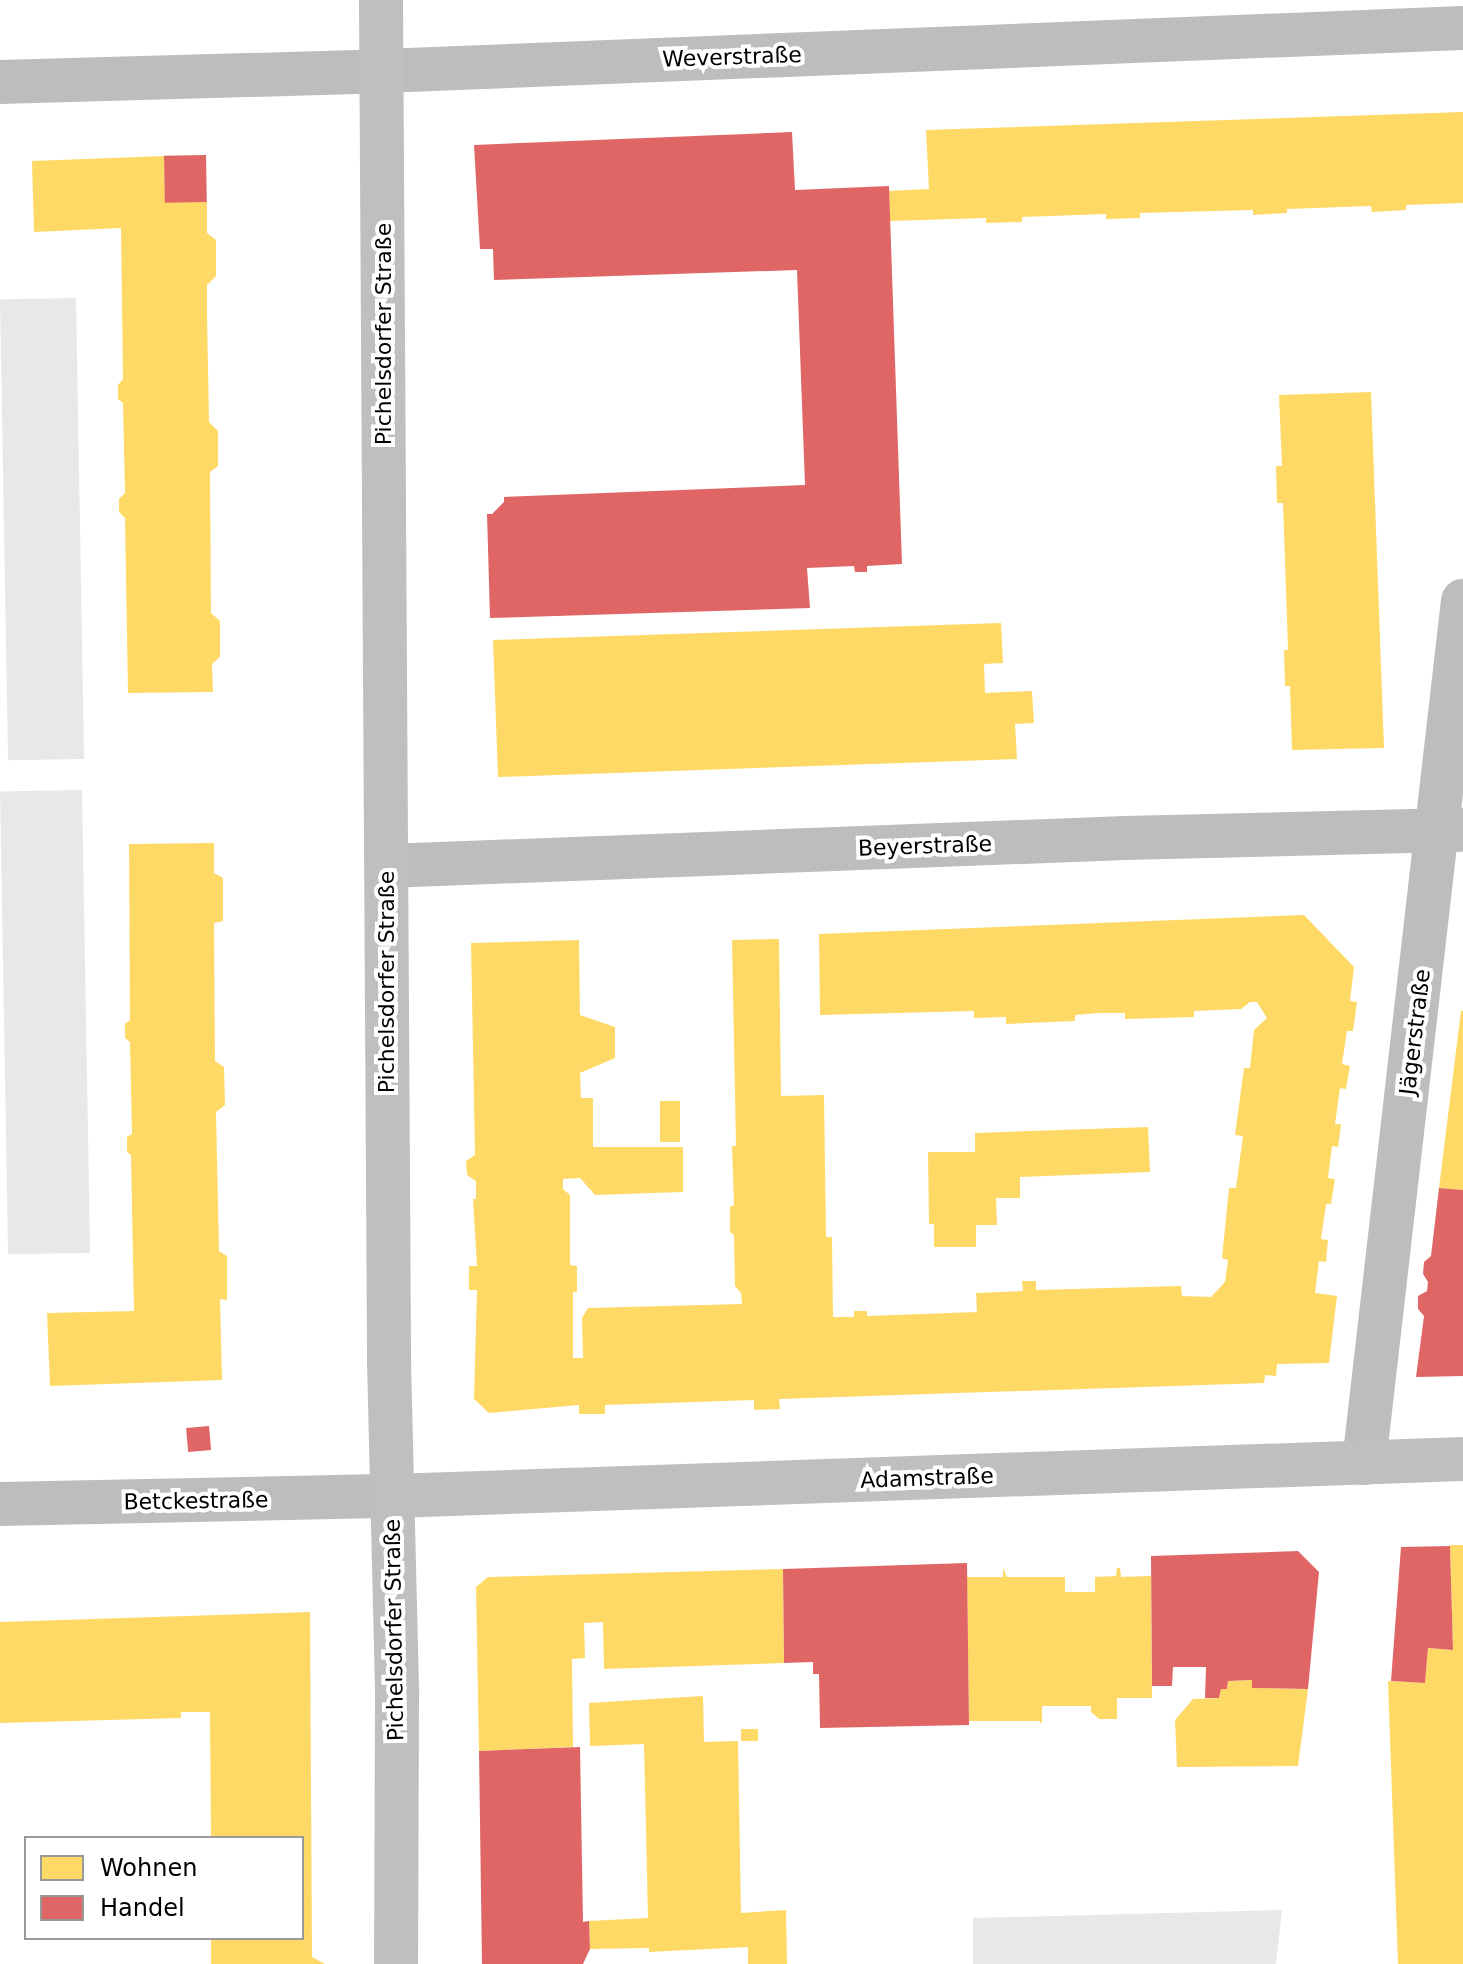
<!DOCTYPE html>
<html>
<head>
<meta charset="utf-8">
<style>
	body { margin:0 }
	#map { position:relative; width:1463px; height:1964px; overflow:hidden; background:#fff; font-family:"DejaVu Sans",sans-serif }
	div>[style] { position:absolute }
	.green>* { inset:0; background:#e8e8e8; transform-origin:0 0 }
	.homes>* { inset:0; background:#ffd966; transform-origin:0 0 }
	.shops>* { inset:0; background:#e06666; transform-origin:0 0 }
	.street>* { height:44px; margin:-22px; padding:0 22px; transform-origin:22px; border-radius:22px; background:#bdbdbd }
	.secondary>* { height:44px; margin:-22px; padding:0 22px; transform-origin:22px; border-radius:22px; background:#bfbfbf }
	span { translate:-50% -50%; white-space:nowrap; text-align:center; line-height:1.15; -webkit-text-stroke:8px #fff; paint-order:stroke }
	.street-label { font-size:22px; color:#000 }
	.legend { position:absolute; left:24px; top:1836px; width:280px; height:104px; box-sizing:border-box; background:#fff; border:2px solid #999; margin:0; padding:10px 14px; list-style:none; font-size:24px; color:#000 }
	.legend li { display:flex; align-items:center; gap:16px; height:40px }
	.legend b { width:40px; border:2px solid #999 }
</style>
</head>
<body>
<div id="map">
	<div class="green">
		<i style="left:76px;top:298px;width:461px;height:76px;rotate:89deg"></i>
		<i style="left:82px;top:790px;width:463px;height:82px;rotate:89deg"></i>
		<i style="clip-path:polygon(1282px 1910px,1276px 1964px,973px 1964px,973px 1918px)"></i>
	</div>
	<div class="homes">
		<i style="clip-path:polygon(1463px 112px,1463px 203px,1406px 205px,1406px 210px,1372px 212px,1371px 206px,1287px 209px,1287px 213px,1253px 215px,1253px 210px,1140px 213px,1140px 218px,1106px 219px,1106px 214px,1022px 217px,1022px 222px,986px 223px,986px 218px,890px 221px,889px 191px,929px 189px,926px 130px)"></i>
		<i style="clip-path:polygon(164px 156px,165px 202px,207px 202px,207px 233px,216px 240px,216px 276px,207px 285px,207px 314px,209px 422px,218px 431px,218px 466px,210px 472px,211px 613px,220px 621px,220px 657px,212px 664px,213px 692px,128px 693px,125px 518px,119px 512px,119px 499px,125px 493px,123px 403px,118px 399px,118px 385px,123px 379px,121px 228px,34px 232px,32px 161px)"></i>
		<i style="clip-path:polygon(1371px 392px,1384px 748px,1292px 750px,1290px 686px,1285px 686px,1284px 650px,1288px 650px,1283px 503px,1277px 503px,1276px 466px,1282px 466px,1279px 395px)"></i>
		<i style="clip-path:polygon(1001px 623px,1003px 663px,984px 664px,985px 693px,1032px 691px,1034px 723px,1015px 724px,1017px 759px,498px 777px,493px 640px)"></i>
		<i style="clip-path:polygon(214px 843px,214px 873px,223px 878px,223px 921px,214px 923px,215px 1061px,224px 1067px,225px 1105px,216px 1112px,219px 1251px,227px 1256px,227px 1300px,220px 1299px,222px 1380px,50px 1386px,47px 1313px,134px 1311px,131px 1155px,127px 1152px,127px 1137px,132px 1134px,130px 1042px,125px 1038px,125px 1024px,130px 1020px,129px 844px)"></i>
		<i style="clip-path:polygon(1304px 915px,1354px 967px,1350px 1001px,1357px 1002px,1353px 1031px,1347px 1031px,1342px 1064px,1350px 1066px,1346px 1089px,1340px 1088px,1335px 1124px,1341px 1124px,1338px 1147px,1332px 1146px,1328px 1178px,1335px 1179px,1331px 1204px,1326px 1204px,1321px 1239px,1328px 1240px,1326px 1262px,1319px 1261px,1315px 1293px,1337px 1296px,1329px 1363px,1277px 1364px,1276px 1376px,1265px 1375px,1264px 1383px,779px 1399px,780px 1409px,754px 1410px,754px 1400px,605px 1405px,605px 1414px,579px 1414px,579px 1405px,489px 1413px,474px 1399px,477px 1290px,469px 1290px,469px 1266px,477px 1266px,473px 1199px,476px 1199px,476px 1181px,467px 1175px,466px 1161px,475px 1155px,471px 943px,579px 940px,580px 1015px,615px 1027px,615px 1058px,580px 1073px,581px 1098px,593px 1098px,593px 1147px,683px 1147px,683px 1192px,595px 1195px,580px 1178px,563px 1179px,563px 1189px,570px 1195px,570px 1265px,577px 1266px,577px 1292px,573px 1292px,573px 1358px,583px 1358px,582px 1318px,588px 1308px,742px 1304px,741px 1293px,735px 1286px,734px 1235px,730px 1232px,730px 1207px,734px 1205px,732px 1146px,736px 1146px,732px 940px,779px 939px,781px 1096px,824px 1095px,826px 1237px,832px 1237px,833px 1317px,854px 1317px,854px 1311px,867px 1311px,867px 1316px,977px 1312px,976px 1293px,1023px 1291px,1022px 1281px,1036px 1281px,1036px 1290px,1181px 1286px,1182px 1296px,1211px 1297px,1225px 1282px,1228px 1260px,1222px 1258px,1229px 1188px,1236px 1188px,1243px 1136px,1235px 1135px,1244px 1068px,1250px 1068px,1254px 1030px,1267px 1018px,1257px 1002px,1250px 1002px,1241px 1009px,1194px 1011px,1194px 1017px,1125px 1019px,1125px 1013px,1099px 1013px,1075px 1015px,1075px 1021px,1006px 1024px,1006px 1017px,974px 1018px,974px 1011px,820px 1015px,819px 934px)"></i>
		<i style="clip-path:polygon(1461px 1011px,1463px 1011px,1463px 1190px,1439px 1188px)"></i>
		<i style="left:660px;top:1101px;width:20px;height:41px"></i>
		<i style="clip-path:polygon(1148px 1127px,1150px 1172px,1020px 1177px,1020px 1198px,996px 1198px,997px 1225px,976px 1225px,976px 1247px,934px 1247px,934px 1224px,929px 1224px,928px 1152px,975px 1152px,975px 1133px)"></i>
		<i style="clip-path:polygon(1450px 1545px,1463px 1545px,1463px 1964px,1398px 1964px,1388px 1681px,1425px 1683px,1428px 1648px,1453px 1650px)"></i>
		<i style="clip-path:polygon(1003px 1568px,1007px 1577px,1065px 1577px,1065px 1592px,1095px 1592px,1095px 1577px,1116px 1576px,1117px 1568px,1120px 1568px,1121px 1577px,1151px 1576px,1152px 1698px,1117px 1698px,1117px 1719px,1099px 1719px,1091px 1712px,1091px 1706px,1042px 1706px,1042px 1724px,1039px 1721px,969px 1721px,967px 1577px,1003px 1577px)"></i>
		<i style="clip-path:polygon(783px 1569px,784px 1663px,604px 1669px,603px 1622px,584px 1623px,585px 1658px,572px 1659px,573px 1747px,479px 1751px,476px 1587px,488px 1577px)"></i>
		<i style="clip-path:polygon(310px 1612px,312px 1957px,325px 1964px,211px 1964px,211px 1938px,302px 1938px,302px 1838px,211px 1838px,210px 1712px,181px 1712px,181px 1718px,0 1723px,0 1622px)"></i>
		<i style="clip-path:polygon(1252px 1680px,1252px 1688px,1308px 1689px,1298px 1766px,1177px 1767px,1175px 1720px,1193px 1699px,1219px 1698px,1221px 1689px,1227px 1689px,1228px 1681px)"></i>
		<i style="clip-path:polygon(703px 1696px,704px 1742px,738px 1741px,741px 1913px,786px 1910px,787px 1964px,748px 1964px,748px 1947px,649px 1952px,649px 1948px,590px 1949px,589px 1921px,648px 1918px,644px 1744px,590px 1746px,589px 1703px)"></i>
		<i style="left:741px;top:1729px;width:17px;height:12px"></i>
	</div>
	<div class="shops">
		<i style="clip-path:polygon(792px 132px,795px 190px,889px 186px,902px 564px,867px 566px,867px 572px,855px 572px,854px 566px,807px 568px,810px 608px,490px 618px,487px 514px,492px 514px,504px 502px,504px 497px,805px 485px,801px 378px,797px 270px,494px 280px,493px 249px,480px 249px,474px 145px)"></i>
		<i style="left:206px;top:155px;width:47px;height:42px;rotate:89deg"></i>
		<i style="clip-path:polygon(1439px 1188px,1463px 1190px,1463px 1376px,1416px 1377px,1424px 1316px,1418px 1309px,1418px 1296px,1427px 1291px,1428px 1282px,1423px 1274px,1424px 1262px,1431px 1256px)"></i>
		<i style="left:209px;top:1426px;width:24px;height:23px;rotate:85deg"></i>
		<i style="clip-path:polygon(1450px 1546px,1453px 1650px,1428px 1648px,1425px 1683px,1391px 1681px,1401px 1547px)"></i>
		<i style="clip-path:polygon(1298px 1551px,1319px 1572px,1308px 1689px,1252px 1688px,1252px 1680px,1228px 1681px,1227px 1689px,1221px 1689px,1219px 1698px,1205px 1698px,1206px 1667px,1173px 1667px,1172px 1686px,1152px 1686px,1151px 1556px)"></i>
		<i style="clip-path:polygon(967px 1563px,969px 1725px,820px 1728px,819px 1674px,813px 1674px,813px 1662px,784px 1663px,783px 1569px)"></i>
		<i style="clip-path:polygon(580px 1747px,583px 1922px,589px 1921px,590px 1949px,583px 1964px,482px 1964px,479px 1751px)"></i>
	</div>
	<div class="street">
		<i style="left:0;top:82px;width:382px;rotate:-1.6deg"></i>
		<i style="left:382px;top:71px;width:1082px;rotate:-2.28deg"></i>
		<i style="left:387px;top:866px;width:739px;rotate:-2.17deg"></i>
		<i style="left:1125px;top:838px;width:338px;rotate:-1.4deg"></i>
		<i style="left:1364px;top:1463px;width:868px;rotate:-83.45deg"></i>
		<i style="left:0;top:1504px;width:392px;rotate:-1.2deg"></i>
	</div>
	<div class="secondary">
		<i style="left:381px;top:0;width:1361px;rotate:89.66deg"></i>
		<i style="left:389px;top:1361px;width:336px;rotate:88.6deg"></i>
		<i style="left:397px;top:1697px;width:267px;rotate:90.2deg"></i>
		<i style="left:392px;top:1496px;width:1072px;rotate:-1.98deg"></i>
	</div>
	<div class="street-label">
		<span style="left:732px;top:57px;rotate:-2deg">Weverstraße</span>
		<span style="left:384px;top:334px;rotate:-90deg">Pichelsdorfer Straße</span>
		<span style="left:925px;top:846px;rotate:-2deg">Beyerstraße</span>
		<span style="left:387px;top:982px;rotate:-90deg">Pichelsdorfer Straße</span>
		<span style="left:1415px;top:1032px;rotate:-83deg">Jägerstraße</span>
		<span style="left:927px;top:1478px;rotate:-2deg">Adamstraße</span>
		<span style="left:196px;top:1501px;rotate:-1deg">Betckestraße</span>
		<span style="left:394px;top:1630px;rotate:-91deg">Pichelsdorfer Straße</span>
	</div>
	<ul class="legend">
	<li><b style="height:22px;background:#ffd966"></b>Wohnen</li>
	<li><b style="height:22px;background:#e06666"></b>Handel</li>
	</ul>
</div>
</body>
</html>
